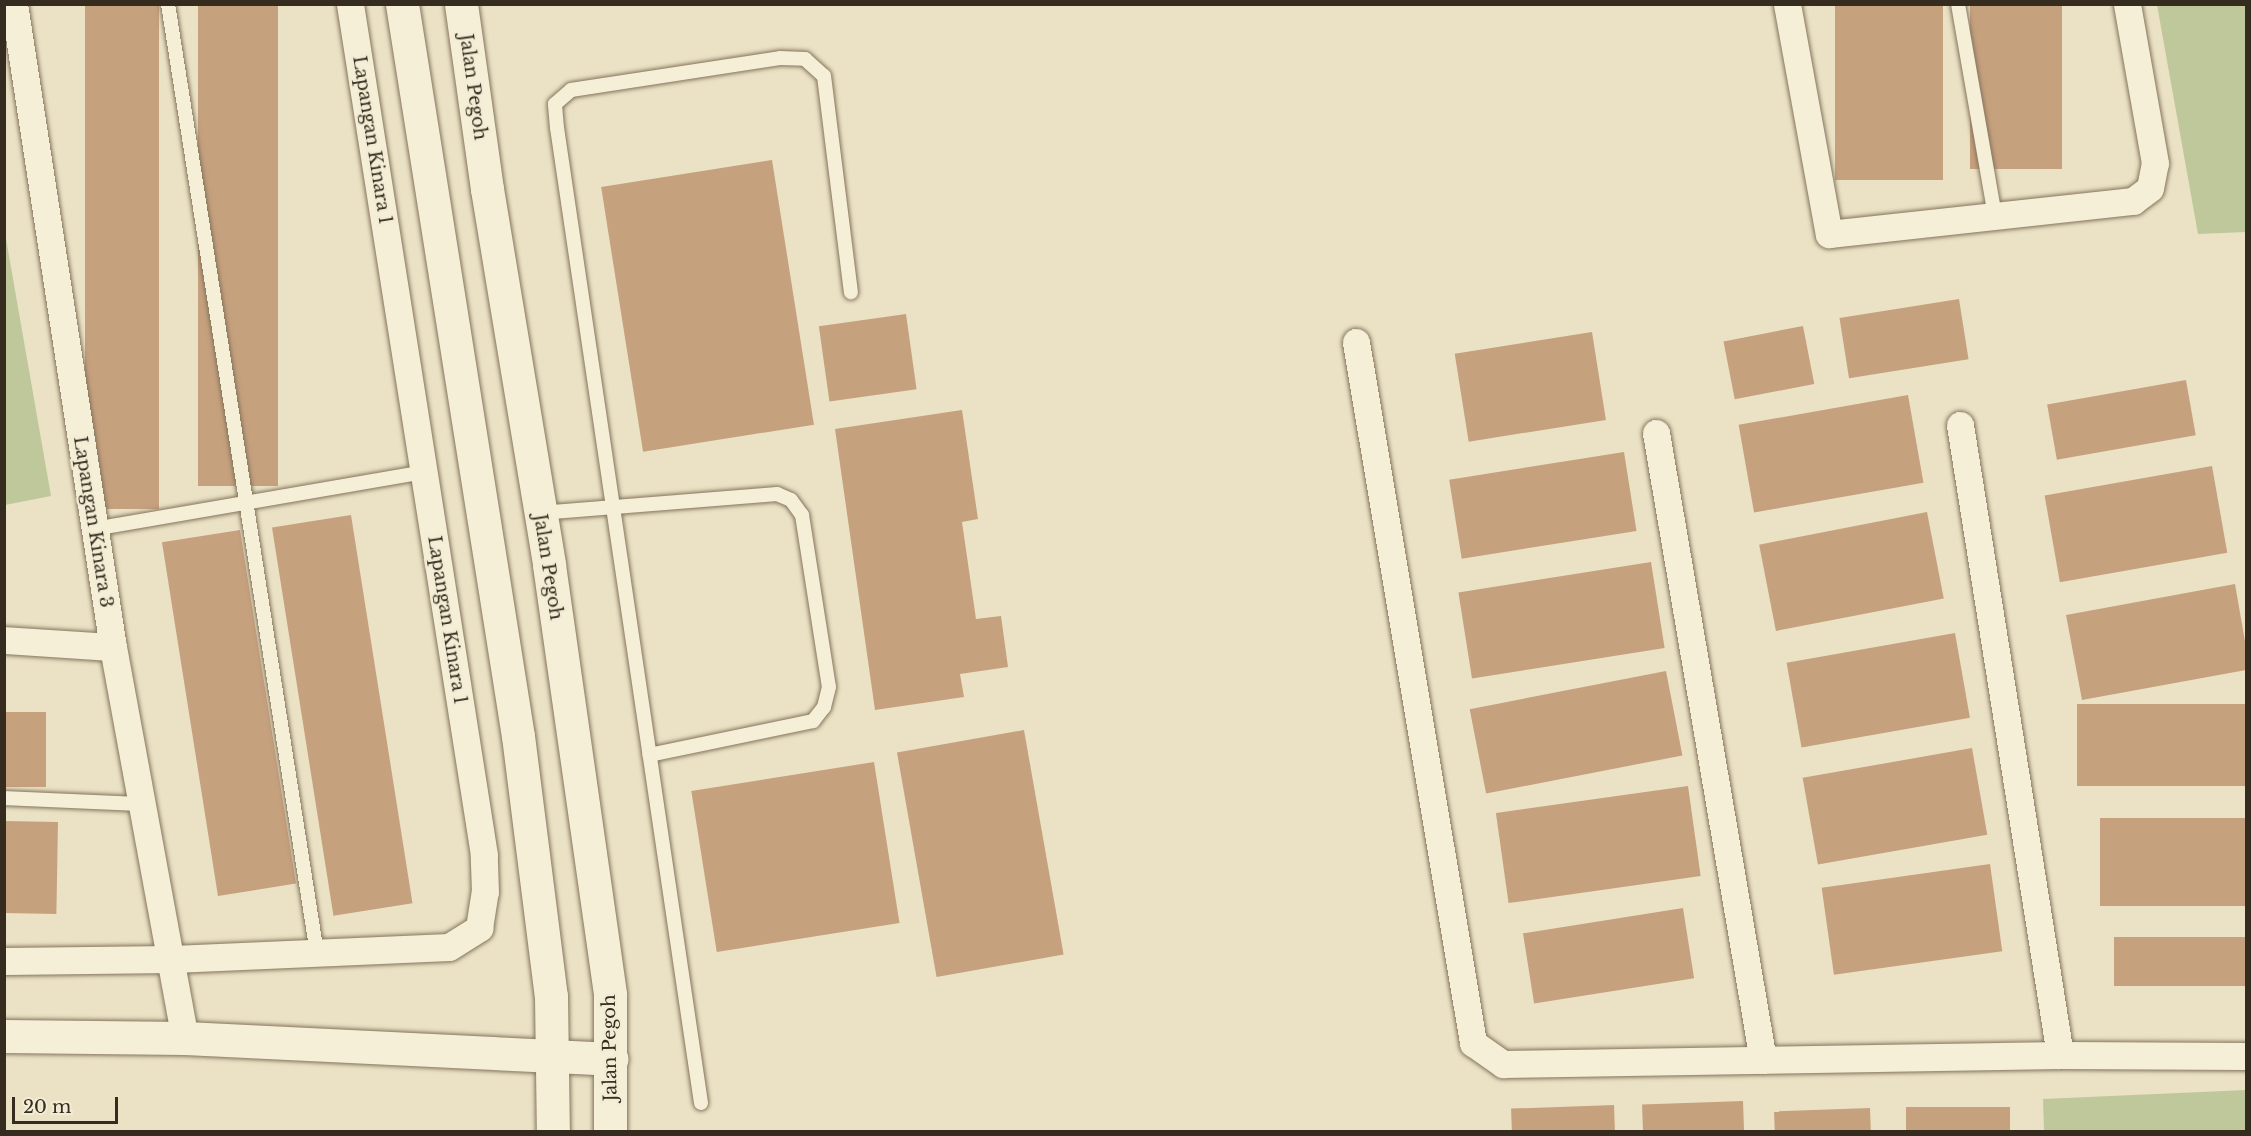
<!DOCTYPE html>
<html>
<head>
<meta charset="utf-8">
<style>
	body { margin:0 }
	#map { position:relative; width:2251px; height:1136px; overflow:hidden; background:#ebe2c5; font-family:"Libre Baskerville",serif }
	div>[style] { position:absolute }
	.green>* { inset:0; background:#bfc89a }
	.building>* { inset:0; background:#c6a17e; transform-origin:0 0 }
	.roads { filter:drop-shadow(0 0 2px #84755d) drop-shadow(0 0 2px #84755d) }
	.service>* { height:14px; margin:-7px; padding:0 7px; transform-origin:7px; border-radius:7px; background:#f6efd8 }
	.minor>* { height:27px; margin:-13.5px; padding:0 13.5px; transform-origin:13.5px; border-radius:13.5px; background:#f6efd8 }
	.tertiary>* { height:33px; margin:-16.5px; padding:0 16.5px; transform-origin:16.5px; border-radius:16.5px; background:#f6efd8 }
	span { translate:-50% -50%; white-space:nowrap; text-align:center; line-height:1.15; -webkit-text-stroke:5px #f3ecd4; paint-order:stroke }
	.street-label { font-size:18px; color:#352c1f }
	.frame { position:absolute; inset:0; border:6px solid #352c1f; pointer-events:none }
	.scale { position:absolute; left:12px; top:1097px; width:106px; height:27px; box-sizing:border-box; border:3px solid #352c1f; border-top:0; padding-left:8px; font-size:18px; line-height:21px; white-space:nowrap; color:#352c1f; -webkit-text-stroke:4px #f3ecd4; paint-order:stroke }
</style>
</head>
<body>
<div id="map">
	<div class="green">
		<i style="clip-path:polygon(2157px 5px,2246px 5px,2246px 232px,2198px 234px)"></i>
		<i style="clip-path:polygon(5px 233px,51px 496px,5px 505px,4px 505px)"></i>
		<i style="clip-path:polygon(2246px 1090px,2246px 1131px,2044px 1131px,2043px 1099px)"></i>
	</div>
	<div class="building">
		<i style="left:85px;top:4px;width:74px;height:505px"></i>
		<i style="left:198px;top:4px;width:80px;height:482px"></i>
		<i style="left:1835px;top:4px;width:108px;height:176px"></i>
		<i style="left:1970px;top:4px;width:92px;height:165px"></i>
		<i style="left:772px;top:160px;width:268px;height:173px;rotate:81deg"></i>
		<i style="left:1959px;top:299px;width:61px;height:121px;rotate:81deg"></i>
		<i style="left:906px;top:314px;width:76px;height:88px;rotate:82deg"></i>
		<i style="left:1803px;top:326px;width:59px;height:81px;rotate:79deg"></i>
		<i style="left:1592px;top:332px;width:89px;height:139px;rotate:81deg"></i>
		<i style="left:2186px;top:380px;width:56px;height:141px;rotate:80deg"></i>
		<i style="left:1908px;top:395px;width:89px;height:172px;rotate:80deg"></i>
		<i style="clip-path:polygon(962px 410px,978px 519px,962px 522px,976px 619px,1001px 616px,1008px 667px,960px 674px,964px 697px,875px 710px,835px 429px)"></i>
		<i style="left:1624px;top:452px;width:80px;height:177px;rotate:81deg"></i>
		<i style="left:2212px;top:466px;width:88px;height:170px;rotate:80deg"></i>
		<i style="left:1927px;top:512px;width:88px;height:171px;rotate:79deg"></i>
		<i style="left:351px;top:515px;width:393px;height:80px;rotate:81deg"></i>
		<i style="left:240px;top:530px;width:358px;height:79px;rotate:81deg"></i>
		<i style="left:1651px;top:562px;width:87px;height:195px;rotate:81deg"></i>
		<i style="clip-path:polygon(2235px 584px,2246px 647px,2246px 670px,2082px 700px,2066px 615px)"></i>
		<i style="left:1955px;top:633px;width:86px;height:171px;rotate:80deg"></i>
		<i style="left:1666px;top:671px;width:86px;height:200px;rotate:79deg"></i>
		<i style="left:2246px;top:704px;width:82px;height:169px;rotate:90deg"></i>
		<i style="left:4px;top:712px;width:42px;height:75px"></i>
		<i style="left:1024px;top:730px;width:228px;height:129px;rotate:80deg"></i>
		<i style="left:1972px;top:748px;width:88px;height:172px;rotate:80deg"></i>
		<i style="left:874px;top:762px;width:163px;height:185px;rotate:81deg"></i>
		<i style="left:1688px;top:786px;width:91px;height:194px;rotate:82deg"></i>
		<i style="left:2246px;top:818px;width:88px;height:146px;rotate:90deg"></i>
		<i style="left:4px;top:821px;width:54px;height:92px;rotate:1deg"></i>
		<i style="left:1990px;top:864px;width:88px;height:170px;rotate:82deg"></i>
		<i style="left:1683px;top:908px;width:71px;height:162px;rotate:81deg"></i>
		<i style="left:2246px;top:937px;width:49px;height:132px;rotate:90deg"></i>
		<i style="left:1743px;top:1101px;width:31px;height:101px;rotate:88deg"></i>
		<i style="left:1614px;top:1105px;width:27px;height:103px;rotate:88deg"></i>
		<i style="left:2010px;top:1107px;width:25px;height:104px;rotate:90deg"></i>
		<i style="left:1870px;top:1108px;width:24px;height:96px;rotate:88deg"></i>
	</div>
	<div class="roads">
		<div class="service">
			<i style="left:168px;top:4px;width:961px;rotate:81.08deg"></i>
			<i style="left:1958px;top:4px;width:216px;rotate:80.1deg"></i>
			<i style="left:540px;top:513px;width:238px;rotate:-4.6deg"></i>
			<i style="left:777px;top:494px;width:15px;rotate:23deg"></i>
			<i style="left:791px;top:500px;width:19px;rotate:54deg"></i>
			<i style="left:802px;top:515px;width:174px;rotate:81.1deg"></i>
			<i style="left:829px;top:687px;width:21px;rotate:104deg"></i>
			<i style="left:824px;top:707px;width:18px;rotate:128deg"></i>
			<i style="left:813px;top:721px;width:167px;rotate:168.3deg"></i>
			<i style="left:94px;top:529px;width:335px;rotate:-9.8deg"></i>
			<i style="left:4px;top:798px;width:140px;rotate:2.5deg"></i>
			<i style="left:701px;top:1103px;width:986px;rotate:-98.4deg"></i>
			<i style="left:557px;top:128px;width:24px;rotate:-95deg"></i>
			<i style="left:555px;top:104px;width:21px;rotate:-41deg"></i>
			<i style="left:571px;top:90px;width:211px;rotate:-8.7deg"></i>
			<i style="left:780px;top:58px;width:25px;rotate:2deg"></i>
			<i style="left:805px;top:59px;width:25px;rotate:42deg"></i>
			<i style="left:824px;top:76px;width:218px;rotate:82.9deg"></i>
		</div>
		<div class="minor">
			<i style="left:14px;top:4px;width:651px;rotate:81.25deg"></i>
			<i style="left:113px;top:647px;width:398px;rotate:79.6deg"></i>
			<i style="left:1787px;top:4px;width:234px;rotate:79.7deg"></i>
			<i style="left:1829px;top:234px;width:306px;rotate:-6.2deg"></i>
			<i style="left:2133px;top:201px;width:21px;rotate:-37deg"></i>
			<i style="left:2150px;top:188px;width:25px;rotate:-79deg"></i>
			<i style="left:2155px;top:163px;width:161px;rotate:-100deg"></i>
			<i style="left:1356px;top:342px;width:711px;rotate:80.52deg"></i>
			<i style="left:1473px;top:1043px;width:37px;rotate:35deg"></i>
			<i style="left:1503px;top:1064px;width:557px;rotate:-0.93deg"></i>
			<i style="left:2060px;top:1055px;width:186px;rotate:0.3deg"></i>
			<i style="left:1960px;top:425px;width:638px;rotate:80.98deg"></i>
			<i style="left:1656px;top:433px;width:636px;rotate:80.32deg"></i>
			<i style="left:4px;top:640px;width:109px;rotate:3.7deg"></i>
			<i style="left:4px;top:961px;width:169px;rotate:-0.7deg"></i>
			<i style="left:173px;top:959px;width:276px;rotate:-2.5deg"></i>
			<i style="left:449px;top:947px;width:36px;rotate:-32deg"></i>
			<i style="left:479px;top:928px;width:36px;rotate:-81deg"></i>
			<i style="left:485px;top:892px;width:37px;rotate:-92deg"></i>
			<i style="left:484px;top:855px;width:861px;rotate:-98.95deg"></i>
		</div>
		<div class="tertiary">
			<i style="left:402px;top:4px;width:741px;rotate:81deg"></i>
			<i style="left:518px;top:736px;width:262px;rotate:82.8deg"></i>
			<i style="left:551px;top:996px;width:136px;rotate:89.2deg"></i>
			<i style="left:461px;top:4px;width:187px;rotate:82deg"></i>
			<i style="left:487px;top:189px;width:381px;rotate:80.6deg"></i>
			<i style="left:549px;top:565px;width:434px;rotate:81.9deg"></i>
			<i style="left:610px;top:995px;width:137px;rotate:90deg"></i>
			<i style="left:4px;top:1036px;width:181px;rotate:0.6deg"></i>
			<i style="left:185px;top:1038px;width:427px;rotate:2.8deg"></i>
		</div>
	</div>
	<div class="street-label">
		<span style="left:473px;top:87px;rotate:82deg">Jalan Pegoh</span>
		<span style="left:372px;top:140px;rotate:81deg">Lapangan Kinara 1</span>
		<span style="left:93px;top:522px;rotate:81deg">Lapangan Kinara 3</span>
		<span style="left:548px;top:567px;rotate:81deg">Jalan Pegoh</span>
		<span style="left:447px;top:620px;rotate:81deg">Lapangan Kinara 1</span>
		<span style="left:610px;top:1048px;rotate:-91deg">Jalan Pegoh</span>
	</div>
	<div class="frame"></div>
	<div class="scale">20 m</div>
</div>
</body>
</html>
